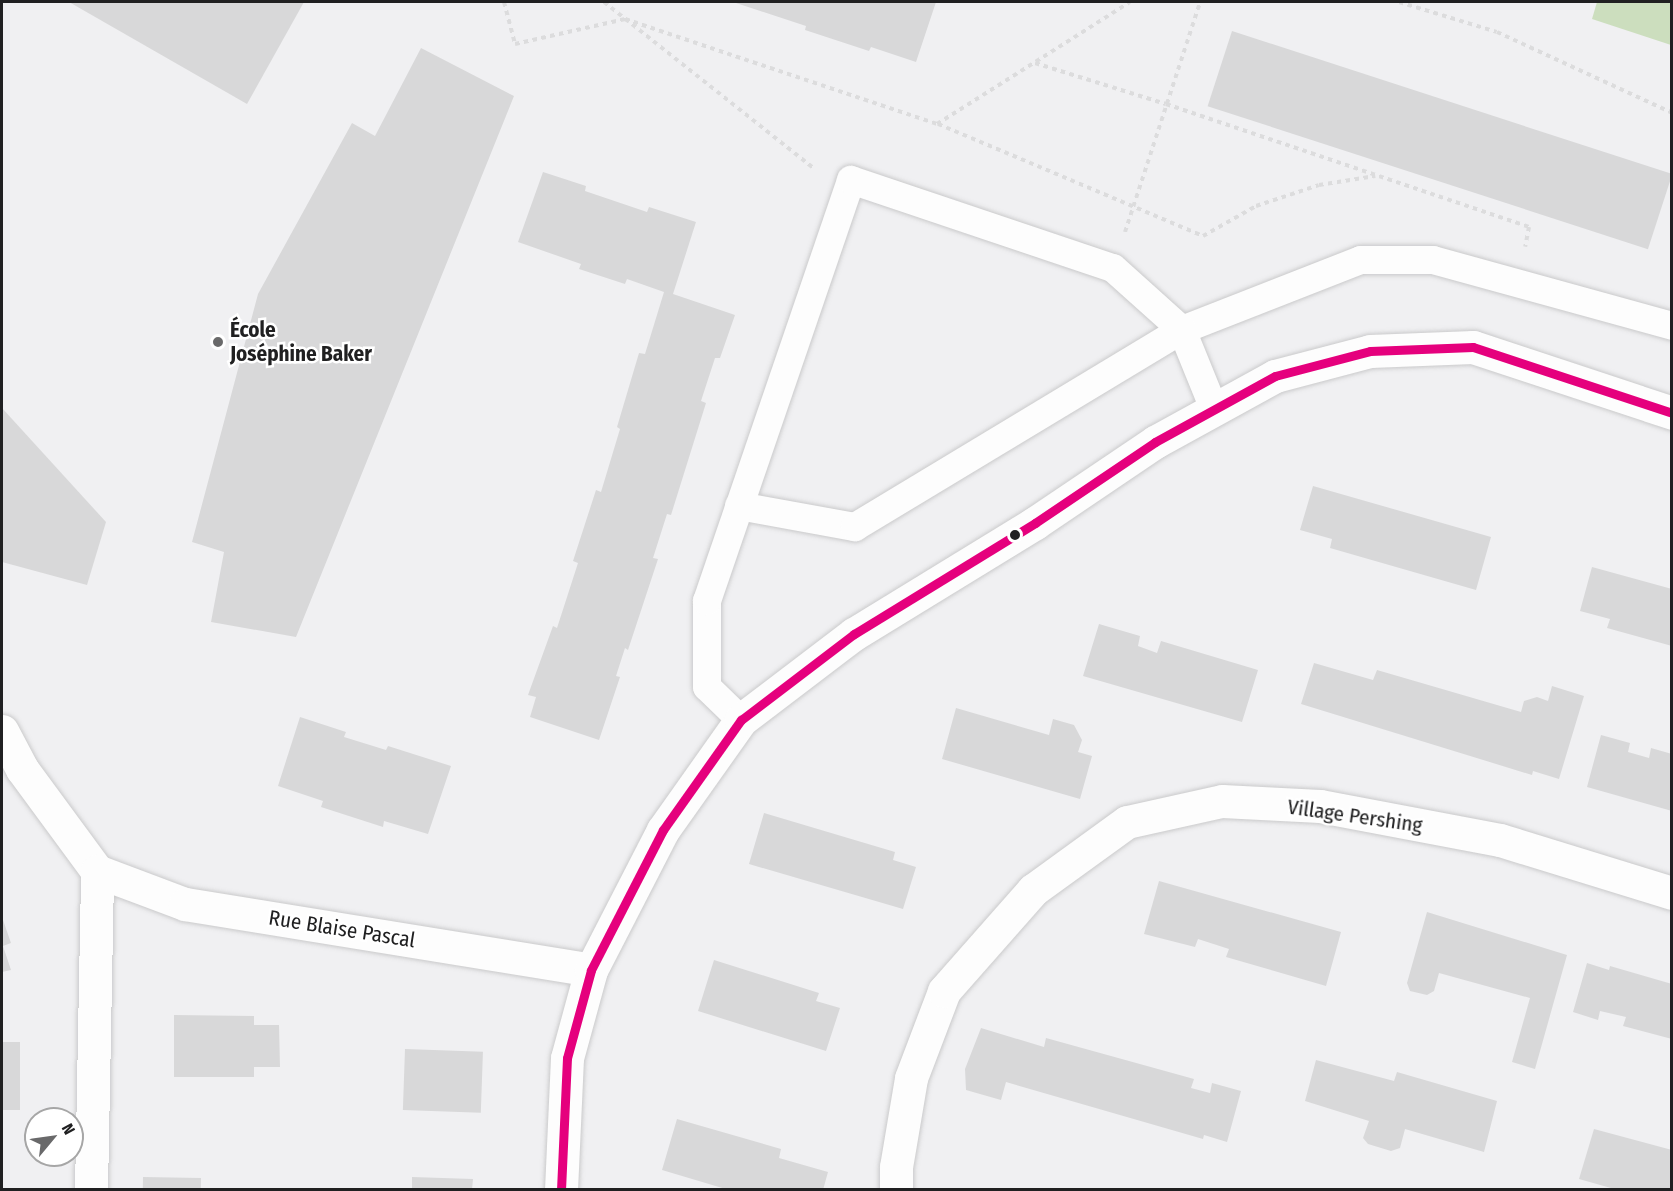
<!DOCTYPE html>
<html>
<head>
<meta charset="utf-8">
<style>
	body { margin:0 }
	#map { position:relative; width:1673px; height:1191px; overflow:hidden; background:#f0f0f2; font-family:"Fira Sans Condensed",sans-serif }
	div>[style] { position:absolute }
	.green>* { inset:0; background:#ccdebe }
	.building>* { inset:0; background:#d8d8d9; transform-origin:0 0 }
	.path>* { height:4px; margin-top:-2px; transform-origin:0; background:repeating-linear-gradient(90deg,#dcdcdd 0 4.5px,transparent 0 9px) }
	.roads { filter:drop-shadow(0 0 2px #cacacb) drop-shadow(0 0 2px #cacacb) }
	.service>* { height:28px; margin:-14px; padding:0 14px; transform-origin:14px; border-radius:14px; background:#fdfdfd }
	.minor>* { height:33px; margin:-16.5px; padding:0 16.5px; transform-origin:16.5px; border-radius:16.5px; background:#fdfdfd }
	.bus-1>* { height:9px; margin:-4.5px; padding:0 4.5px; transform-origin:4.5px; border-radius:4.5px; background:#e5007d }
	.dots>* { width:16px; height:16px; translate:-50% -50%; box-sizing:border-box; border:3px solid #fff; border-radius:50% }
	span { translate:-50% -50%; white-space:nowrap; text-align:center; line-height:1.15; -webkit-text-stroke:5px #fff; paint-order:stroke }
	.poi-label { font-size:21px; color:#202021; font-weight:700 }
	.left { translate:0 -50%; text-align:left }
	.street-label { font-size:21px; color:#202021 }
	.frame { position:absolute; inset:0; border:3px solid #202021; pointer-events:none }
	.north { position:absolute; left:24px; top:1107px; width:60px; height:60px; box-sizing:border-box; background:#fff; border:2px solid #a6a6a6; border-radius:50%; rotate:61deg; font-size:16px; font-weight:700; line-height:24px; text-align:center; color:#202021 }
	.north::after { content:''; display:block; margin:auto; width:21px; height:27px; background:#69696a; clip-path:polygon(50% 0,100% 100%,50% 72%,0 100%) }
</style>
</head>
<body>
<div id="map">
	<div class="green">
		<i style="clip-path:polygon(1597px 2px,1671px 2px,1671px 45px,1592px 19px)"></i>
	</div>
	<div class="building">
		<i style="clip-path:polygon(69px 2px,304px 2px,247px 104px)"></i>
		<i style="clip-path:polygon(733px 2px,936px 2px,916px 62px,871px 47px,869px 51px,805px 30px,806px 26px)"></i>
		<i style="left:1232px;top:31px;width:463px;height:79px;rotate:18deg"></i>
		<i style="clip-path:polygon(421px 48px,514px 96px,296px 637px,211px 622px,224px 552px,192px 542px,258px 294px,352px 123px,375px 136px)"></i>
		<i style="clip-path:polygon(543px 172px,586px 186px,585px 191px,647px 212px,649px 207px,696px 222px,673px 294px,735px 315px,720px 358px,715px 358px,701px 401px,706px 403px,671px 515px,667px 514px,653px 558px,658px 559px,628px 650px,625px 648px,616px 676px,620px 677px,599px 740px,530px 717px,536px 697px,528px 695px,553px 626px,557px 628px,578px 563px,573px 561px,596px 490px,601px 492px,620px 429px,617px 427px,639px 353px,645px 354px,664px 292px,627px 279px,625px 284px,579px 269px,581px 264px,518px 242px)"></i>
		<i style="clip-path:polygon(2px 408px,106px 522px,87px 585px,2px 562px)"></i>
		<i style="clip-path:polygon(1313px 486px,1491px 537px,1476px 590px,1330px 548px,1332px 539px,1300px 530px)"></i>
		<i style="clip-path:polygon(1592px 567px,1672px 589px,1672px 646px,1607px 628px,1610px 619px,1580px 611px)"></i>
		<i style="clip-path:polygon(1099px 624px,1140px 636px,1138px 646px,1157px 653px,1161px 641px,1258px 670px,1242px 722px,1083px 676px)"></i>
		<i style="clip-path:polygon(1314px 663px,1373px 680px,1377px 670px,1521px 712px,1524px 701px,1537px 697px,1548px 701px,1552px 686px,1584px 696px,1559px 779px,1533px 771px,1532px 775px,1301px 704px)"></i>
		<i style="clip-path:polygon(956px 708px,1049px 735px,1053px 719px,1074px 725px,1082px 740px,1078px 752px,1092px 756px,1080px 799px,942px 759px)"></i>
		<i style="clip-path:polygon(300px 717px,346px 732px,344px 737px,386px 750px,388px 746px,451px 766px,428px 834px,384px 821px,383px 827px,321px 807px,323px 801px,278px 786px)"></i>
		<i style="clip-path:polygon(1601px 735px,1630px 743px,1628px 752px,1649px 758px,1651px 748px,1672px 754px,1672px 811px,1587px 787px)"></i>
		<i style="clip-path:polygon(764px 813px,895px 852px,893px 860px,916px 867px,903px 909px,749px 864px)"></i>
		<i style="clip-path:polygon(1159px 881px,1341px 932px,1326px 986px,1226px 957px,1229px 949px,1198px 939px,1195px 947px,1144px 934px)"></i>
		<i style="clip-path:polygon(1427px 912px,1567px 955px,1535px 1069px,1512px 1062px,1530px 998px,1439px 973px,1434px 991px,1427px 995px,1410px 991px,1407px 983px)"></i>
		<i style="clip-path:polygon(2px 917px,11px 943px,3px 946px,11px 970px,2px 972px)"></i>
		<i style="clip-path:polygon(714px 960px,819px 993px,816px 1001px,840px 1008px,826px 1051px,698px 1011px)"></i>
		<i style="clip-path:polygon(1587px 963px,1609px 970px,1610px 966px,1672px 984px,1672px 1039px,1623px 1026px,1626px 1017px,1600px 1011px,1598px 1020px,1573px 1012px)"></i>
		<i style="clip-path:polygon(174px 1015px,254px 1016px,254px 1025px,279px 1025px,280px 1067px,254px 1067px,254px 1077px,174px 1077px)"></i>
		<i style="clip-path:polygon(981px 1028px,1044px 1047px,1046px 1038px,1194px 1079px,1191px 1088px,1210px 1093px,1212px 1083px,1241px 1091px,1227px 1142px,1204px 1135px,1203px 1139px,1006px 1082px,1001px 1100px,966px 1090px,965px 1069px)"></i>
		<i style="left:2px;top:1042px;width:18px;height:68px"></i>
		<i style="left:405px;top:1049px;width:78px;height:61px;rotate:2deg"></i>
		<i style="clip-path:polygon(1316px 1060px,1394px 1081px,1397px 1072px,1497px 1101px,1484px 1152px,1405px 1129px,1400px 1148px,1391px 1151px,1368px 1144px,1363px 1138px,1369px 1121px,1305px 1101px)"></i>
		<i style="clip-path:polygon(677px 1119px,781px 1149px,779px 1158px,828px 1172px,823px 1190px,729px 1190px,662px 1170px)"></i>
		<i style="clip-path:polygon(1594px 1129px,1672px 1150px,1672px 1190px,1618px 1190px,1579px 1179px)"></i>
		<i style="left:143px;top:1177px;width:58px;height:13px;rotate:1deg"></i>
		<i style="clip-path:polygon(412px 1177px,473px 1179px,472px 1190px,412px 1190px)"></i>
	</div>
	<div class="path">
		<i style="left:504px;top:2px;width:43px;rotate:75.3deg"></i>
		<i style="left:515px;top:44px;width:113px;rotate:-12.8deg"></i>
		<i style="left:625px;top:19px;width:329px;rotate:18.6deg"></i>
		<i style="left:937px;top:124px;width:228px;rotate:-32.3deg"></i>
		<i style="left:604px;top:2px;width:269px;rotate:38.4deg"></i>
		<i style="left:1399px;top:2px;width:102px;rotate:17deg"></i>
		<i style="left:1497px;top:32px;width:193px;rotate:24.8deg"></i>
		<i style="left:1035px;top:63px;width:137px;rotate:17.4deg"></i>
		<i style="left:1166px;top:104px;width:383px;rotate:18.7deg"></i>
		<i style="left:1529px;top:227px;width:20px;rotate:101deg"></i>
		<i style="left:938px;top:124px;width:288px;rotate:22.9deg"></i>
		<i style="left:1203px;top:236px;width:61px;rotate:-29.5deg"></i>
		<i style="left:1256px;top:206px;width:66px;rotate:-18.4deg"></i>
		<i style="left:1319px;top:185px;width:57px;rotate:-9.1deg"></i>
		<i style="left:1125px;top:232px;width:242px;rotate:-71.9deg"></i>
	</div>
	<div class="roads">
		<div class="service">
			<i style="left:739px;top:506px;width:118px;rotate:10.3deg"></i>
			<i style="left:855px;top:527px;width:382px;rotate:-31.1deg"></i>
			<i style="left:1182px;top:330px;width:192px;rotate:-21.4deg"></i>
			<i style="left:1361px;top:260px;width:72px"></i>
			<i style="left:1433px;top:260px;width:248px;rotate:15.4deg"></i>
			<i style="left:741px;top:720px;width:47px;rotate:-135.9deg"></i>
			<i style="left:707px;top:687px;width:86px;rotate:-90deg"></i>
			<i style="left:707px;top:601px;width:445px;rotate:-71.1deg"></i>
			<i style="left:851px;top:180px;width:276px;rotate:18.6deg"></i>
			<i style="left:1113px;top:268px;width:93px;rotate:41.9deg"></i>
			<i style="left:1182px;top:330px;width:85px;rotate:67.9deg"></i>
		</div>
		<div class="minor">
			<i style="left:2px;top:731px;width:43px;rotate:62.2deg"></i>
			<i style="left:22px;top:769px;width:127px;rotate:53.7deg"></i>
			<i style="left:97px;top:871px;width:94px;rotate:20.6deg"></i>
			<i style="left:185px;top:904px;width:411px;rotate:9.2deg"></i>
			<i style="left:91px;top:1190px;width:319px;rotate:-88.9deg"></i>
			<i style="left:561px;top:1190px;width:132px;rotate:-87.4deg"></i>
			<i style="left:567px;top:1058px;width:91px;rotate:-74.7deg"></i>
			<i style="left:591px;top:970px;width:157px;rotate:-62.8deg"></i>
			<i style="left:663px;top:830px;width:135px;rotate:-54.7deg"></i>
			<i style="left:741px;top:720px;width:142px;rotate:-37.3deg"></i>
			<i style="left:854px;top:634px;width:212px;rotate:-31.5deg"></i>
			<i style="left:1035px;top:523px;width:145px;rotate:-34deg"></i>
			<i style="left:1155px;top:442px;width:137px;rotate:-28.8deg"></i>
			<i style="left:1275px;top:376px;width:98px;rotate:-14.7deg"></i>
			<i style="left:1370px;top:351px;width:103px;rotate:-2.2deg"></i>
			<i style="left:1473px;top:347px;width:210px;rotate:18.3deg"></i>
			<i style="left:896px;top:1190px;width:23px;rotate:-90deg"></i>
			<i style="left:896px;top:1167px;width:90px;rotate:-80.4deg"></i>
			<i style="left:911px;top:1078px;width:93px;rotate:-69.2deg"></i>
			<i style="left:944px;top:991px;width:135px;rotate:-48.6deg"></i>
			<i style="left:1033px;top:890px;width:116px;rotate:-35.9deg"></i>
			<i style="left:1127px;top:822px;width:97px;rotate:-12.5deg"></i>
			<i style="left:1222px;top:801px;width:98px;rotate:2.9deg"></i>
			<i style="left:1320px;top:806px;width:183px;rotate:10.7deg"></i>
			<i style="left:1500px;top:840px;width:180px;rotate:17.1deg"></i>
		</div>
	</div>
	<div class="bus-1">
		<i style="left:561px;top:1190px;width:132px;rotate:-87.4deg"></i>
		<i style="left:567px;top:1058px;width:91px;rotate:-74.7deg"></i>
		<i style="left:591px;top:970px;width:157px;rotate:-62.8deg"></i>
		<i style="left:663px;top:830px;width:135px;rotate:-54.7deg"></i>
		<i style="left:741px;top:720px;width:142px;rotate:-37.3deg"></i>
		<i style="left:854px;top:634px;width:212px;rotate:-31.5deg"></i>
		<i style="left:1035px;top:523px;width:145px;rotate:-34deg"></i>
		<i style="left:1155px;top:442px;width:137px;rotate:-28.8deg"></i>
		<i style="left:1275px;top:376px;width:98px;rotate:-14.7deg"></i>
		<i style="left:1370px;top:351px;width:103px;rotate:-2.2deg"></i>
		<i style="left:1473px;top:347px;width:210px;rotate:18.3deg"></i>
	</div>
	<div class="dots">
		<i style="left:218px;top:342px;background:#69696a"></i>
		<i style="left:1015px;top:535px;background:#202021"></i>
	</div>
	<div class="poi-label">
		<span class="left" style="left:230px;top:342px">École<br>Joséphine Baker</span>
	</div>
	<div class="street-label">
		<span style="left:1355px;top:816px;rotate:8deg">Village Pershing</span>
		<span style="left:342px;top:929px;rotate:9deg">Rue Blaise Pascal</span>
	</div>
	<div class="frame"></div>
	<div class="north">N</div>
</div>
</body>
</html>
